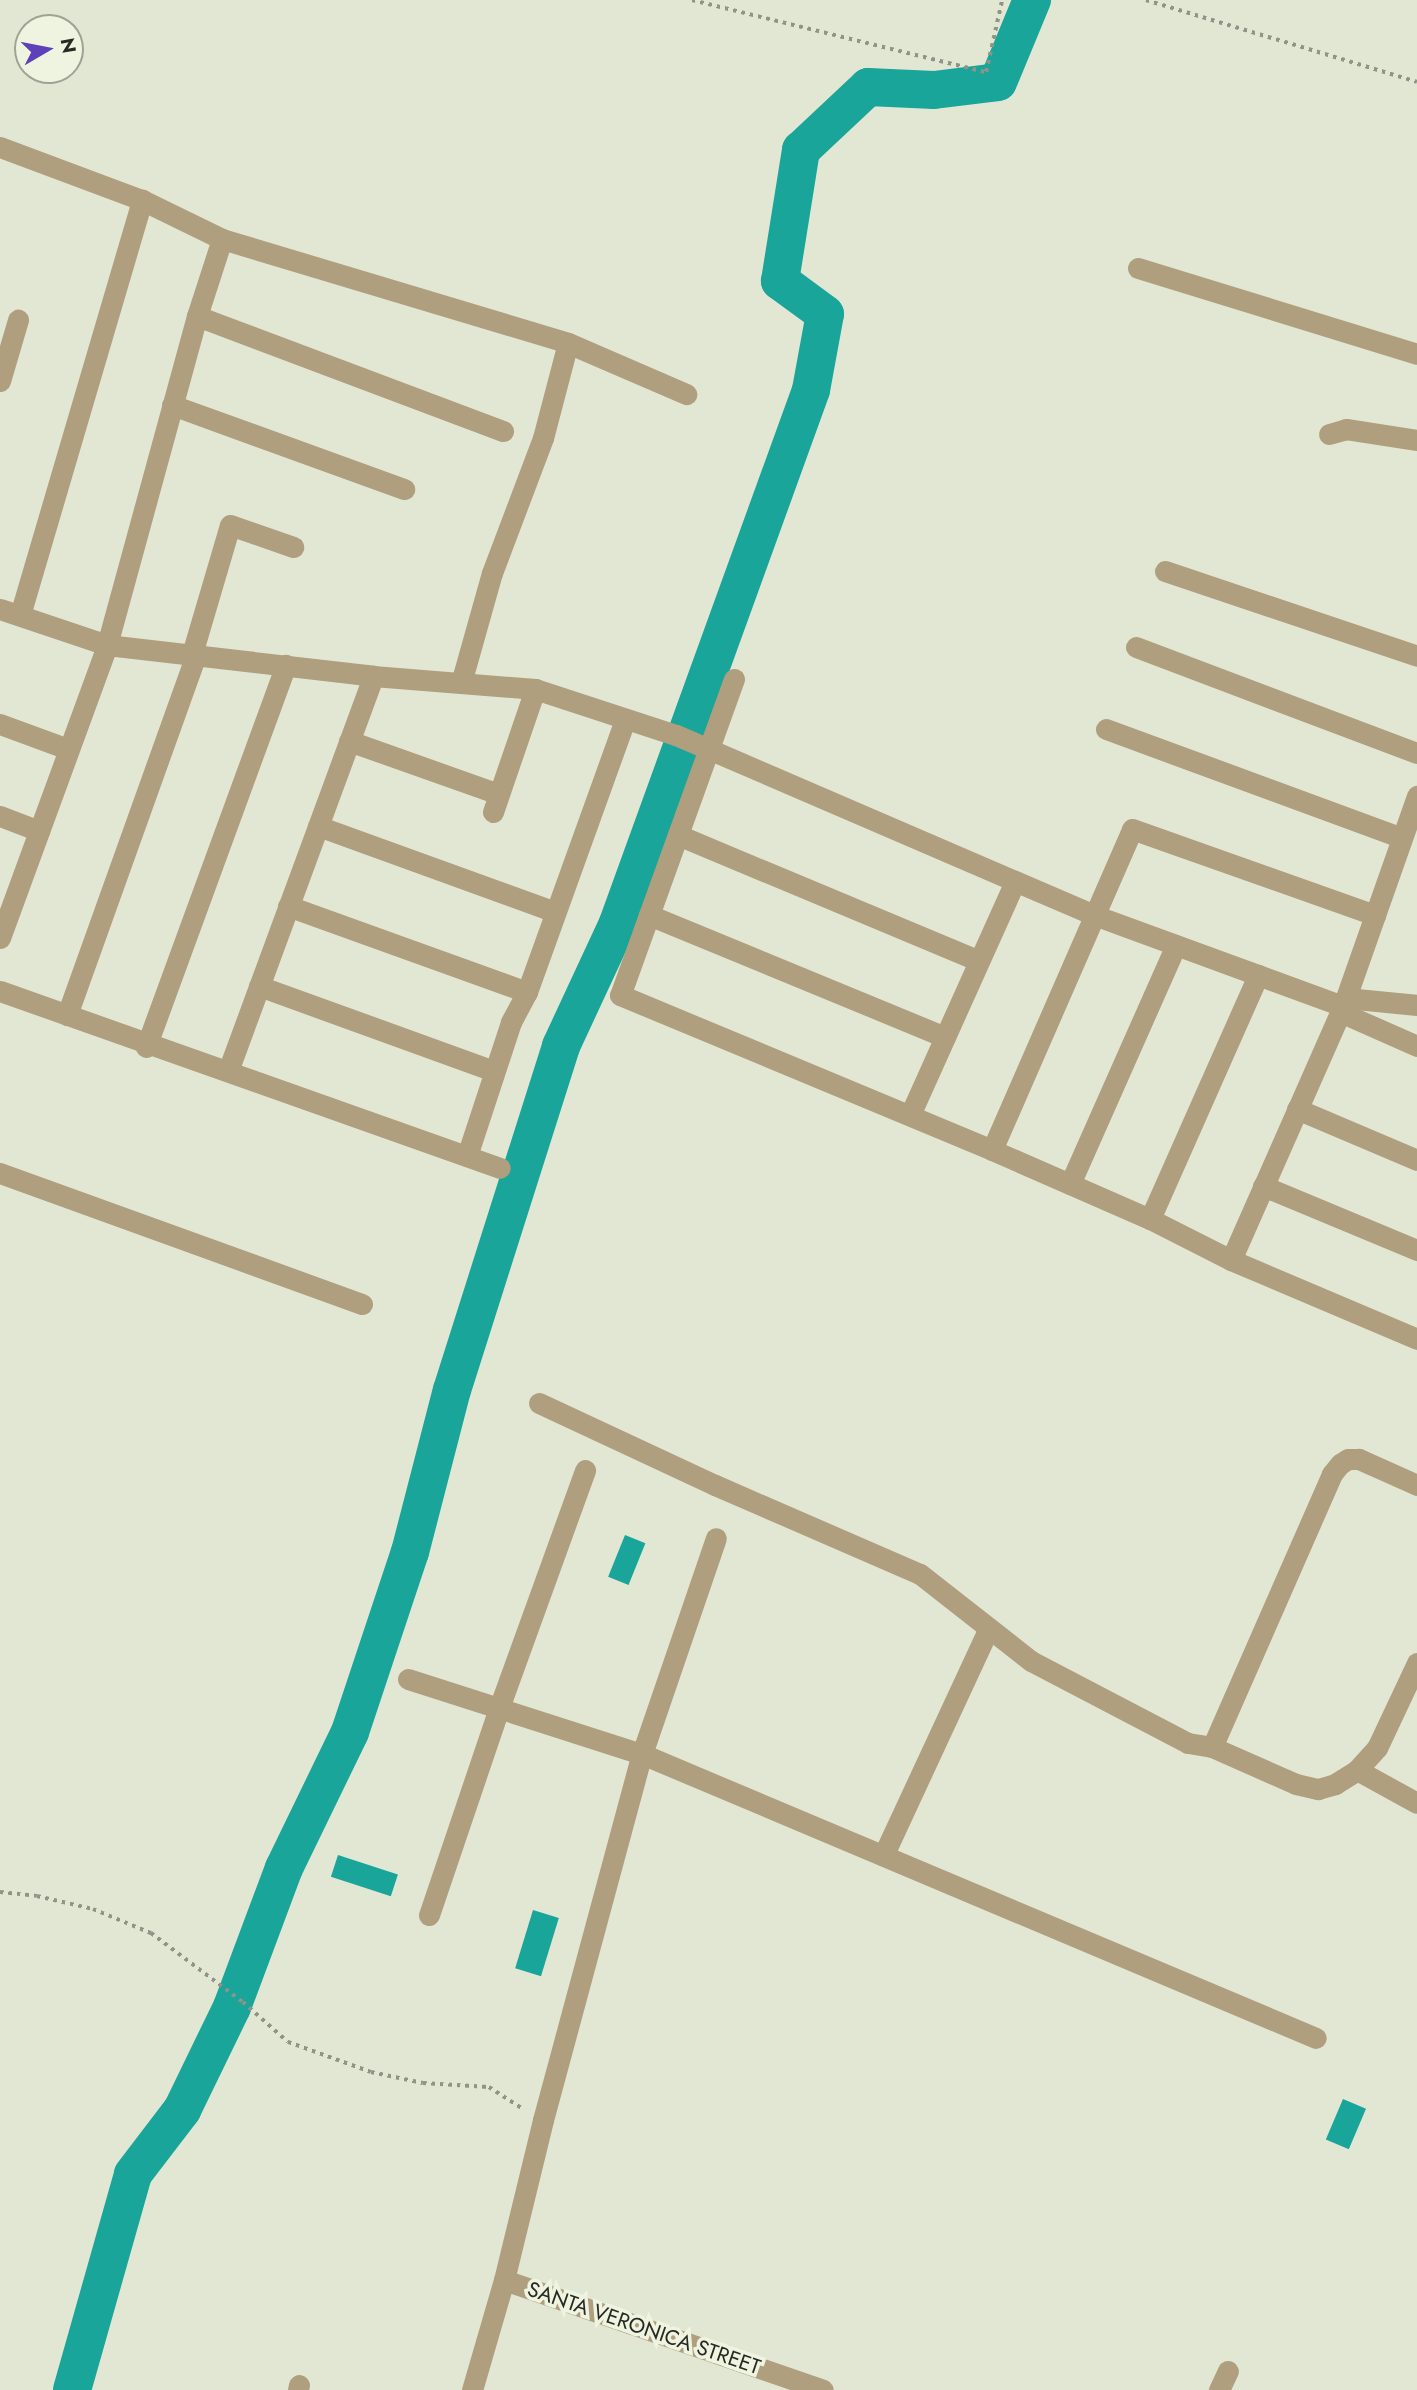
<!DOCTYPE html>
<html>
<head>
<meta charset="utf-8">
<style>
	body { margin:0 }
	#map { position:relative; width:1417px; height:2390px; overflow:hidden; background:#e2e7d4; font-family:Jost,sans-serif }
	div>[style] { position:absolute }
	.water>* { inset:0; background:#19a59a; transform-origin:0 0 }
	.river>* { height:38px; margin:-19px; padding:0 19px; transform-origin:19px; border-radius:19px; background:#19a59a }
	.path>* { height:3.5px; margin-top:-1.75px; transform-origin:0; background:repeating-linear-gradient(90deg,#909385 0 3.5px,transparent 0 8.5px) }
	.minor>* { height:21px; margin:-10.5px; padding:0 10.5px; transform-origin:10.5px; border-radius:10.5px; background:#b09f7e }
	span { translate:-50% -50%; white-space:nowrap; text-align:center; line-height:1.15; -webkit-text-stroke:7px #eff4e1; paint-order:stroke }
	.street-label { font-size:21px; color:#282922 }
	.north { position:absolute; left:14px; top:14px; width:70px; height:70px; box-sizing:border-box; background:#eff4e1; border:2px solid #9fa395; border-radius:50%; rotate:80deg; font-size:19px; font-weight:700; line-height:28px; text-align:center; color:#282922 }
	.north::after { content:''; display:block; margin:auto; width:24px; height:32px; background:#5d41b9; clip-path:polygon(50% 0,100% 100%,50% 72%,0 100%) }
</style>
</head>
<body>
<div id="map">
	<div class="water">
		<i style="left:625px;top:1535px;width:22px;height:45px;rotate:22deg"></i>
		<i style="left:338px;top:1855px;width:63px;height:23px;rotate:18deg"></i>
		<i style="left:533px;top:1910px;width:27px;height:61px;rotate:17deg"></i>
		<i style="left:1343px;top:2099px;width:25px;height:44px;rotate:23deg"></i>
	</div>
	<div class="river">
		<i style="left:72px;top:2390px;width:224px;rotate:-74.2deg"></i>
		<i style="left:133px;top:2174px;width:81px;rotate:-52.6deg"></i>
		<i style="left:182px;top:2110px;width:114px;rotate:-64.1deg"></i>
		<i style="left:232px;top:2007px;width:148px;rotate:-69.5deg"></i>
		<i style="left:284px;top:1868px;width:151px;rotate:-64.1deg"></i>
		<i style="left:350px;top:1732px;width:190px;rotate:-71.6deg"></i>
		<i style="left:410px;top:1552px;width:167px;rotate:-75.5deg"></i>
		<i style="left:452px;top:1390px;width:361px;rotate:-72.4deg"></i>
		<i style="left:561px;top:1046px;width:136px;rotate:-65.1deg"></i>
		<i style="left:618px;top:923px;width:567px;rotate:-70.09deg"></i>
		<i style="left:811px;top:390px;width:77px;rotate:-79.6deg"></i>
		<i style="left:825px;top:314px;width:56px;rotate:-143.7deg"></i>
		<i style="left:780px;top:281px;width:133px;rotate:-80.9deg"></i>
		<i style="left:801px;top:150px;width:92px;rotate:-43.2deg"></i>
		<i style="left:868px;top:87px;width:66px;rotate:2.6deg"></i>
		<i style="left:934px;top:90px;width:64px;rotate:-7.1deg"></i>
		<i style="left:998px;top:82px;width:89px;rotate:-67.5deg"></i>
	</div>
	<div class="path">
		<i style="left:692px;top:0;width:303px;rotate:13.8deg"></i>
		<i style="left:986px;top:72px;width:74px;rotate:-77.5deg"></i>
		<i style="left:1146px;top:0;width:283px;rotate:16.8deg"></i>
		<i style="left:0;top:1892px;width:37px;rotate:6deg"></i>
		<i style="left:37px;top:1896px;width:57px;rotate:13.1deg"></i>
		<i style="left:93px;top:1909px;width:63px;rotate:22.5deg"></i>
		<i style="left:151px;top:1933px;width:115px;rotate:36.9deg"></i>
		<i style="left:243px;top:2002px;width:60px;rotate:41.6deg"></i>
		<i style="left:288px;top:2042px;width:88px;rotate:19.9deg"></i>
		<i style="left:371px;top:2072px;width:53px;rotate:11.9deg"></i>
		<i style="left:423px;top:2083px;width:66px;rotate:3.5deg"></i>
		<i style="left:489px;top:2087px;width:40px;rotate:32.9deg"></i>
	</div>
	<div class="minor">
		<i style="left:0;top:147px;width:152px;rotate:20.5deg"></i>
		<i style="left:142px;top:200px;width:89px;rotate:26deg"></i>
		<i style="left:222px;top:239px;width:361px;rotate:16.7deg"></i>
		<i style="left:568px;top:343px;width:129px;rotate:23.4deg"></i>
		<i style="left:1138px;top:268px;width:292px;rotate:17.1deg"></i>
		<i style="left:197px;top:316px;width:327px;rotate:20.6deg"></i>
		<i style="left:0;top:381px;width:64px;rotate:-73.6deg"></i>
		<i style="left:172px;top:405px;width:247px;rotate:19.9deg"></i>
		<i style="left:1329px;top:434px;width:18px;rotate:-16deg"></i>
		<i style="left:1346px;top:429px;width:72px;rotate:8.8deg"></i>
		<i style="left:1165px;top:571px;width:266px;rotate:18.6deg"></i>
		<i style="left:0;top:609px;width:113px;rotate:18.6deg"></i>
		<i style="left:107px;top:645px;width:268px;rotate:6.6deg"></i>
		<i style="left:373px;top:676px;width:163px;rotate:4.6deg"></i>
		<i style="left:535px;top:689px;width:148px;rotate:18.1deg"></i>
		<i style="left:676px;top:735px;width:455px;rotate:23.3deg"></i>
		<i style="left:1094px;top:915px;width:265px;rotate:20.1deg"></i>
		<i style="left:20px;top:615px;width:433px;rotate:-73.6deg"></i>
		<i style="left:1136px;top:647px;width:300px;rotate:20.7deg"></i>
		<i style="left:192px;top:654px;width:134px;rotate:-73.6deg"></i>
		<i style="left:230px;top:525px;width:67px;rotate:19.2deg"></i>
		<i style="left:734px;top:679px;width:336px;rotate:109.8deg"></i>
		<i style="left:620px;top:995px;width:403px;rotate:22.6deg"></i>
		<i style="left:992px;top:1150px;width:172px;rotate:23.6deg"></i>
		<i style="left:1150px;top:1219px;width:91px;rotate:26.8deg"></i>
		<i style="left:1231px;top:1260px;width:202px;rotate:23deg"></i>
		<i style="left:461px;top:683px;width:114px;rotate:-74.3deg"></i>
		<i style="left:492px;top:573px;width:144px;rotate:-69.3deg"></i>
		<i style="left:543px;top:438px;width:98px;rotate:-75.3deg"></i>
		<i style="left:0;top:724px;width:72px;rotate:20.2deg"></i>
		<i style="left:1106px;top:729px;width:315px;rotate:20.2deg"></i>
		<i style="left:349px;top:741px;width:159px;rotate:19.5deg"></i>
		<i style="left:493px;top:812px;width:130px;rotate:-71.1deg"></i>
		<i style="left:0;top:816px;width:42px;rotate:21deg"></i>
		<i style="left:318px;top:826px;width:252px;rotate:19.9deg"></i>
		<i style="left:678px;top:835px;width:326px;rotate:22.7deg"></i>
		<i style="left:288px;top:906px;width:254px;rotate:19.8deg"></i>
		<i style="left:649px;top:915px;width:320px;rotate:22.4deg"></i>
		<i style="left:0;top:938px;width:312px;rotate:-69.9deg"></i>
		<i style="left:107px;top:645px;width:341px;rotate:-74.7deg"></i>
		<i style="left:197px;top:316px;width:81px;rotate:-72deg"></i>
		<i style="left:259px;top:986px;width:250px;rotate:19.9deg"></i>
		<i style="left:0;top:991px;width:530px;rotate:19.49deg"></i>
		<i style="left:1346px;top:998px;width:71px;rotate:5.6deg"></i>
		<i style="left:1340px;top:1012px;width:84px;rotate:23.8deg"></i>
		<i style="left:67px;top:1015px;width:382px;rotate:-70.3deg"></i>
		<i style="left:146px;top:1047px;width:407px;rotate:-69.9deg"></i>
		<i style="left:228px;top:1071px;width:421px;rotate:-69.8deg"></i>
		<i style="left:1297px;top:1109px;width:130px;rotate:23deg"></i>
		<i style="left:910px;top:1115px;width:256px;rotate:-65.8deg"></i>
		<i style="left:992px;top:1150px;width:350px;rotate:-66.4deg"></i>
		<i style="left:1132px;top:829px;width:258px;rotate:19.5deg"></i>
		<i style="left:467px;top:1156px;width:141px;rotate:-71.8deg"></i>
		<i style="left:511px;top:1022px;width:34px;rotate:-62deg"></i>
		<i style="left:527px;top:992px;width:289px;rotate:-70.2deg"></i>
		<i style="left:0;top:1173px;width:385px;rotate:19.9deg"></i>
		<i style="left:1070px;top:1184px;width:261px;rotate:-66.1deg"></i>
		<i style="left:1263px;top:1186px;width:167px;rotate:22.6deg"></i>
		<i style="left:1150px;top:1219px;width:267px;rotate:-66.1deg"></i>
		<i style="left:1231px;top:1260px;width:278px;rotate:-66.2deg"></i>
		<i style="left:1343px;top:1006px;width:223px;rotate:-70.6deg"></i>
		<i style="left:539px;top:1403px;width:194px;rotate:25deg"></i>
		<i style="left:715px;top:1485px;width:223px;rotate:23.5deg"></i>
		<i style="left:920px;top:1574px;width:141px;rotate:38.1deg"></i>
		<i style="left:1031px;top:1661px;width:177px;rotate:27.6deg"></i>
		<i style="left:1188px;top:1743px;width:24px;rotate:9deg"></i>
		<i style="left:1417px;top:1485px;width:64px;rotate:-155.9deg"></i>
		<i style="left:1359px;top:1459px;width:11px;rotate:180deg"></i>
		<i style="left:1348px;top:1459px;width:9px;rotate:148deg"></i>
		<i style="left:1340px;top:1464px;width:13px;rotate:129deg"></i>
		<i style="left:1332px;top:1474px;width:298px;rotate:113.7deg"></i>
		<i style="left:1212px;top:1747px;width:92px;rotate:23.8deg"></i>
		<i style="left:1296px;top:1784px;width:23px;rotate:13deg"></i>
		<i style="left:1318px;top:1789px;width:18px;rotate:-16deg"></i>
		<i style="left:1335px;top:1784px;width:26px;rotate:-32deg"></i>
		<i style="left:1357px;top:1770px;width:30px;rotate:-48deg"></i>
		<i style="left:1377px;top:1748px;width:94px;rotate:-64.8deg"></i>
		<i style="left:408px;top:1679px;width:246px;rotate:17.8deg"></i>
		<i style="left:642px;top:1754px;width:731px;rotate:22.85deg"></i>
		<i style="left:1357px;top:1770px;width:68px;rotate:28.8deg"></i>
		<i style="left:884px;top:1854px;width:249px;rotate:-65.1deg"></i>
		<i style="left:429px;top:1915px;width:219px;rotate:-71.3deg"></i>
		<i style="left:499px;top:1708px;width:253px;rotate:-70.1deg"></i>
		<i style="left:504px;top:2280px;width:337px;rotate:19deg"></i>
		<i style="left:298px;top:2390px;width:5px;rotate:-79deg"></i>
		<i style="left:472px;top:2390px;width:115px;rotate:-73.8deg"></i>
		<i style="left:504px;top:2280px;width:165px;rotate:-76.3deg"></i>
		<i style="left:543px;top:2120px;width:379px;rotate:-74.9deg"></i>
		<i style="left:642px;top:1754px;width:228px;rotate:-71.1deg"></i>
		<i style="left:1219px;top:2390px;width:21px;rotate:-65deg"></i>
	</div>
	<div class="street-label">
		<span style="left:644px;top:2328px;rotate:19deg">SANTA VERONICA STREET</span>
	</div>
	<div class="north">N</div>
</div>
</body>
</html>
